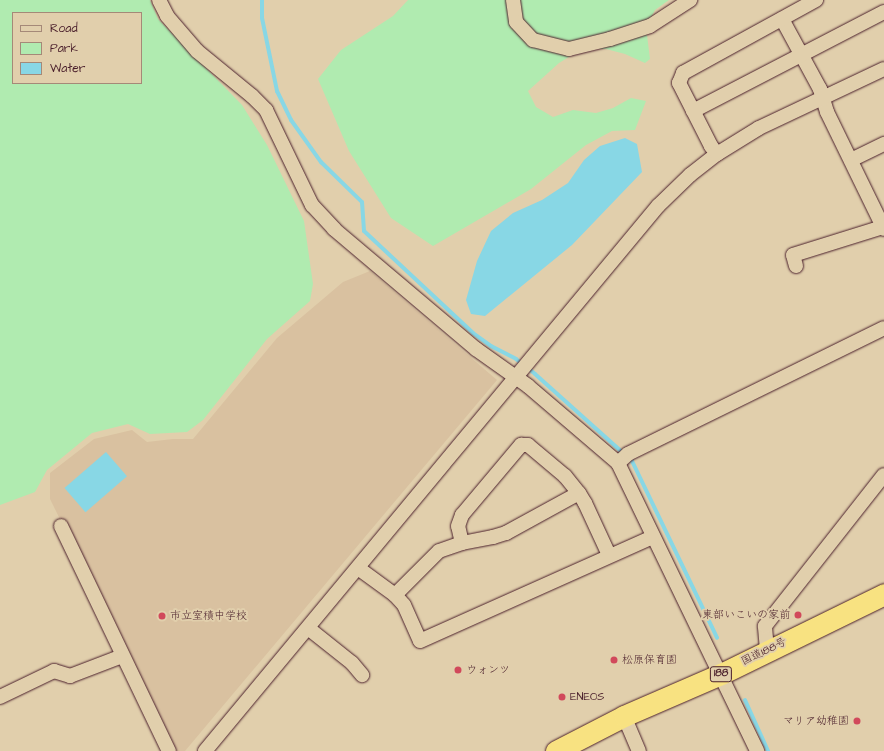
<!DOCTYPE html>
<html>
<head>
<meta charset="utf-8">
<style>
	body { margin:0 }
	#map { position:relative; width:884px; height:751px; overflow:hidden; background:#e1cfac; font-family:"Architects Daughter","Klee One",sans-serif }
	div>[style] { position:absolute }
	.built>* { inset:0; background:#d9c1a0 }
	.green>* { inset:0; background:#b0ebb0 }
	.water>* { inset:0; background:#88d7e5; transform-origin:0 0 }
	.stream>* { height:4px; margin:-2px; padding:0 2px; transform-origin:2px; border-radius:2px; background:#88d7e5 }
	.roads { filter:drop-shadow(0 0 1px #4a1f2b) drop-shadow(0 0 1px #4a1f2b) }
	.minor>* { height:14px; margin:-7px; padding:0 7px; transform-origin:7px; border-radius:7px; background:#e1cfac }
	.highway>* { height:21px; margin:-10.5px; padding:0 10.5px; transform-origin:10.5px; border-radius:10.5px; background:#f8e281 }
	.dots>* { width:11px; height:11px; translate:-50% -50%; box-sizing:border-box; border:2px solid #e1cfac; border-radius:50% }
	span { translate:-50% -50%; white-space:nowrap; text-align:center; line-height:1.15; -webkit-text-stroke:4px #e1cfac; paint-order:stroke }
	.shield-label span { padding:1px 3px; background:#e1cfac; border:1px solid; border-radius:3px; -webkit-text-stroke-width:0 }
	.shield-label { font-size:10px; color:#4a1f2b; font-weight:700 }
	.poi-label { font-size:11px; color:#4a1f2b }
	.right { translate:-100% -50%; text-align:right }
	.left { translate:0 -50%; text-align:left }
	.street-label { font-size:11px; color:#4a1f2b }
	.legend { position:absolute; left:12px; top:12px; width:130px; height:72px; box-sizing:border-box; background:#e1cfac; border:1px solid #a58978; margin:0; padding:5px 7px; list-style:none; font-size:12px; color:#4a1f2b }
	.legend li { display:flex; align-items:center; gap:8px; height:20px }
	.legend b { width:20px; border:1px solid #a58978 }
</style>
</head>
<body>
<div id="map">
	<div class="built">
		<i style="clip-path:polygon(370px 271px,497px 380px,185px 751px,175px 751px,50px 499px,50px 473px,94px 439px,132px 430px,147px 442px,173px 439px,193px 439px,277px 338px,343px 282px)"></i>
	</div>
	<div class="green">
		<i style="clip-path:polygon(evenodd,0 0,150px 0,158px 19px,242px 105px,267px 145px,304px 221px,313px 284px,310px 301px,267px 339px,203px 420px,187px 432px,150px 434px,128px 424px,92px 433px,47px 470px,35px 492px,0 505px,0 0,13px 13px,141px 13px,141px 83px,13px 83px,13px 13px)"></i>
		<i style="clip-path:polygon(408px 0,669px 0,655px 10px,646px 27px,650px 59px,645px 63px,625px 54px,606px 49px,582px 49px,559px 63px,528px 91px,536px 107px,553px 117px,573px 110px,596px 113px,613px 108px,631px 98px,646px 101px,635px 130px,612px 131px,586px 145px,531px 189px,433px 246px,391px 218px,349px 151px,318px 79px,341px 50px,393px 16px)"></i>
	</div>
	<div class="water">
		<i style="clip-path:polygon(625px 138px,637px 144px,642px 172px,572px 245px,485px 316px,471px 314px,466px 300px,477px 261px,491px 231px,513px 213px,542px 200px,568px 183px,584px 160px,600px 146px)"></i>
		<i style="left:106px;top:452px;width:32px;height:55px;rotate:49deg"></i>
	</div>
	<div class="stream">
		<i style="left:262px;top:0;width:18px;rotate:90deg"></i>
		<i style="left:262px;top:18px;width:75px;rotate:78.4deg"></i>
		<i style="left:277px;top:91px;width:32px;rotate:64deg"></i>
		<i style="left:291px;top:120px;width:52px;rotate:54.5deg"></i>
		<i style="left:321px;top:162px;width:57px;rotate:44.3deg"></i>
		<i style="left:362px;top:202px;width:29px;rotate:86deg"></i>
		<i style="left:364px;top:231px;width:149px;rotate:43.1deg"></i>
		<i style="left:473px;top:333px;width:22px;rotate:36deg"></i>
		<i style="left:491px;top:346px;width:28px;rotate:27deg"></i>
		<i style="left:516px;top:359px;width:24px;rotate:38deg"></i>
		<i style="left:535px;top:374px;width:130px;rotate:41.9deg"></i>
		<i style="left:632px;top:461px;width:196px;rotate:64.3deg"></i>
		<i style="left:745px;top:700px;width:56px;rotate:65.7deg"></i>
	</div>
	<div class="roads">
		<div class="minor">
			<i style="left:159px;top:0;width:18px;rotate:63deg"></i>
			<i style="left:167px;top:16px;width:46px;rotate:49.4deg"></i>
			<i style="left:197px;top:51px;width:71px;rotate:39.3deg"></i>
			<i style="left:252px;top:96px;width:20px;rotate:45deg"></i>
			<i style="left:266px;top:110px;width:106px;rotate:64.2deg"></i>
			<i style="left:312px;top:205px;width:33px;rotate:47deg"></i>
			<i style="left:334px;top:229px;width:186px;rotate:40.2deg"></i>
			<i style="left:476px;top:349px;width:64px;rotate:35.4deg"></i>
			<i style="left:528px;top:386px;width:118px;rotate:40.5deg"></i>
			<i style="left:618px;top:463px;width:320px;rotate:64.2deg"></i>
			<i style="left:513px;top:0;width:22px;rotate:82deg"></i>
			<i style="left:516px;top:22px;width:25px;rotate:47deg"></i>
			<i style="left:533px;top:40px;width:37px;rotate:14deg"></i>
			<i style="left:569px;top:49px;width:42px;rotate:-13.7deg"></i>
			<i style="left:610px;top:39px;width:42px;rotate:-18deg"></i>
			<i style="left:650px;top:26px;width:48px;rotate:-33deg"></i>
			<i style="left:782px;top:19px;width:80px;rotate:61.5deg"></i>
			<i style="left:820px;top:89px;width:24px;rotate:73deg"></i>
			<i style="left:827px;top:112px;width:130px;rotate:64deg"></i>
			<i style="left:693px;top:111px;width:215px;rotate:-27.4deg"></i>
			<i style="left:717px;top:154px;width:10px;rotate:-127deg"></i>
			<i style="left:711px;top:146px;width:71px;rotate:-116.9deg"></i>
			<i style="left:679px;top:83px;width:11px;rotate:-68deg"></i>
			<i style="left:683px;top:73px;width:152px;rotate:-28.8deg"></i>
			<i style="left:851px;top:160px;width:37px;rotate:-26deg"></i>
			<i style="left:796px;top:266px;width:11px;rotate:-105deg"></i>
			<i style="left:793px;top:255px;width:94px;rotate:-17.3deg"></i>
			<i style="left:618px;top:463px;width:13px;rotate:-42deg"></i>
			<i style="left:628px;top:454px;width:285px;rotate:-26.2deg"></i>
			<i style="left:61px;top:526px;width:250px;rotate:64.4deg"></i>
			<i style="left:462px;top:543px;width:17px;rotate:-103deg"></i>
			<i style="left:458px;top:526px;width:12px;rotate:-70deg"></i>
			<i style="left:462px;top:515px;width:92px;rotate:-49.9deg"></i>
			<i style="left:521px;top:445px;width:7px"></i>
			<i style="left:528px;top:445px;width:48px;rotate:40deg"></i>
			<i style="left:565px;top:476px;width:22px;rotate:51deg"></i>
			<i style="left:579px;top:493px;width:12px;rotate:59deg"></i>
			<i style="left:585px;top:503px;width:57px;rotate:65.2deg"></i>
			<i style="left:358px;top:568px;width:46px;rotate:36.1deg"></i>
			<i style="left:395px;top:595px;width:13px;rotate:48deg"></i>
			<i style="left:404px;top:605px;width:39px;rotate:66deg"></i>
			<i style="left:420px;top:641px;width:254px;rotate:-24.1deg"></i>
			<i style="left:395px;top:595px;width:62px;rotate:-45deg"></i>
			<i style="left:439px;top:551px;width:24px;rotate:-19deg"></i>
			<i style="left:462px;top:543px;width:32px;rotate:-11deg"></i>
			<i style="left:493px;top:537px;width:14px;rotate:-17deg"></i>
			<i style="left:506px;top:533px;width:83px;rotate:-28.7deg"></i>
			<i style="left:308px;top:628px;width:56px;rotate:38.5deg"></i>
			<i style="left:352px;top:663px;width:16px;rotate:50deg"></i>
			<i style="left:767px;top:650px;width:24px;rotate:-95deg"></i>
			<i style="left:765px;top:626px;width:192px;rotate:-51.8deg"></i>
			<i style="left:0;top:697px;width:60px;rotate:-25.7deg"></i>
			<i style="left:54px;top:671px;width:17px;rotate:17deg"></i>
			<i style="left:70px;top:676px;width:56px;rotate:-21deg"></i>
			<i style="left:624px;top:716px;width:38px;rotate:67deg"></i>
			<i style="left:205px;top:751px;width:709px;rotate:-50.27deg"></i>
			<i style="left:658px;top:206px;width:45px;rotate:-44.1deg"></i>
			<i style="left:690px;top:175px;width:34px;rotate:-38deg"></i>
			<i style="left:717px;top:154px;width:49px;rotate:-31.8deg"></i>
			<i style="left:759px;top:128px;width:138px;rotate:-25.3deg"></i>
		</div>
		<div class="highway">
			<i style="left:556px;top:751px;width:76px;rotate:-27.2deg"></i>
			<i style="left:624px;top:716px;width:106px;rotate:-23.4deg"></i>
			<i style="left:721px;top:674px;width:182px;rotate:-26.1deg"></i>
		</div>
	</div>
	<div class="dots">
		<i style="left:798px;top:615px;background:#d1495b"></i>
		<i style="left:162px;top:616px;background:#d1495b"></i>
		<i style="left:614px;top:660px;background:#d1495b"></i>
		<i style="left:458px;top:670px;background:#d1495b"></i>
		<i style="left:562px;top:697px;background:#d1495b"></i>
		<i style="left:857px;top:721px;background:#d1495b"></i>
	</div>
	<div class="shield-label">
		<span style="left:721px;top:674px">188</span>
	</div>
	<div class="poi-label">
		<span class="right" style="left:790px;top:615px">東部いこいの家前</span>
		<span class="left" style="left:170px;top:616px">市立室積中学校</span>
		<span class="left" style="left:622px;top:660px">松原保育園</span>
		<span class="left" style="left:466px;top:670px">ウォンツ</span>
		<span class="left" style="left:570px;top:697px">ENEOS</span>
		<span class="right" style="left:849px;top:721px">マリア幼稚園</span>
	</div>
	<div class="street-label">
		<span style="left:764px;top:652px;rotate:-26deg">国道188号</span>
	</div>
	<ul class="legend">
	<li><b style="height:5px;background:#e1cfac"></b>Road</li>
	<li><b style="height:11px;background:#b0ebb0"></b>Park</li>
	<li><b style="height:11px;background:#88d7e5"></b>Water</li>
	</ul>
</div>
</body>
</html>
